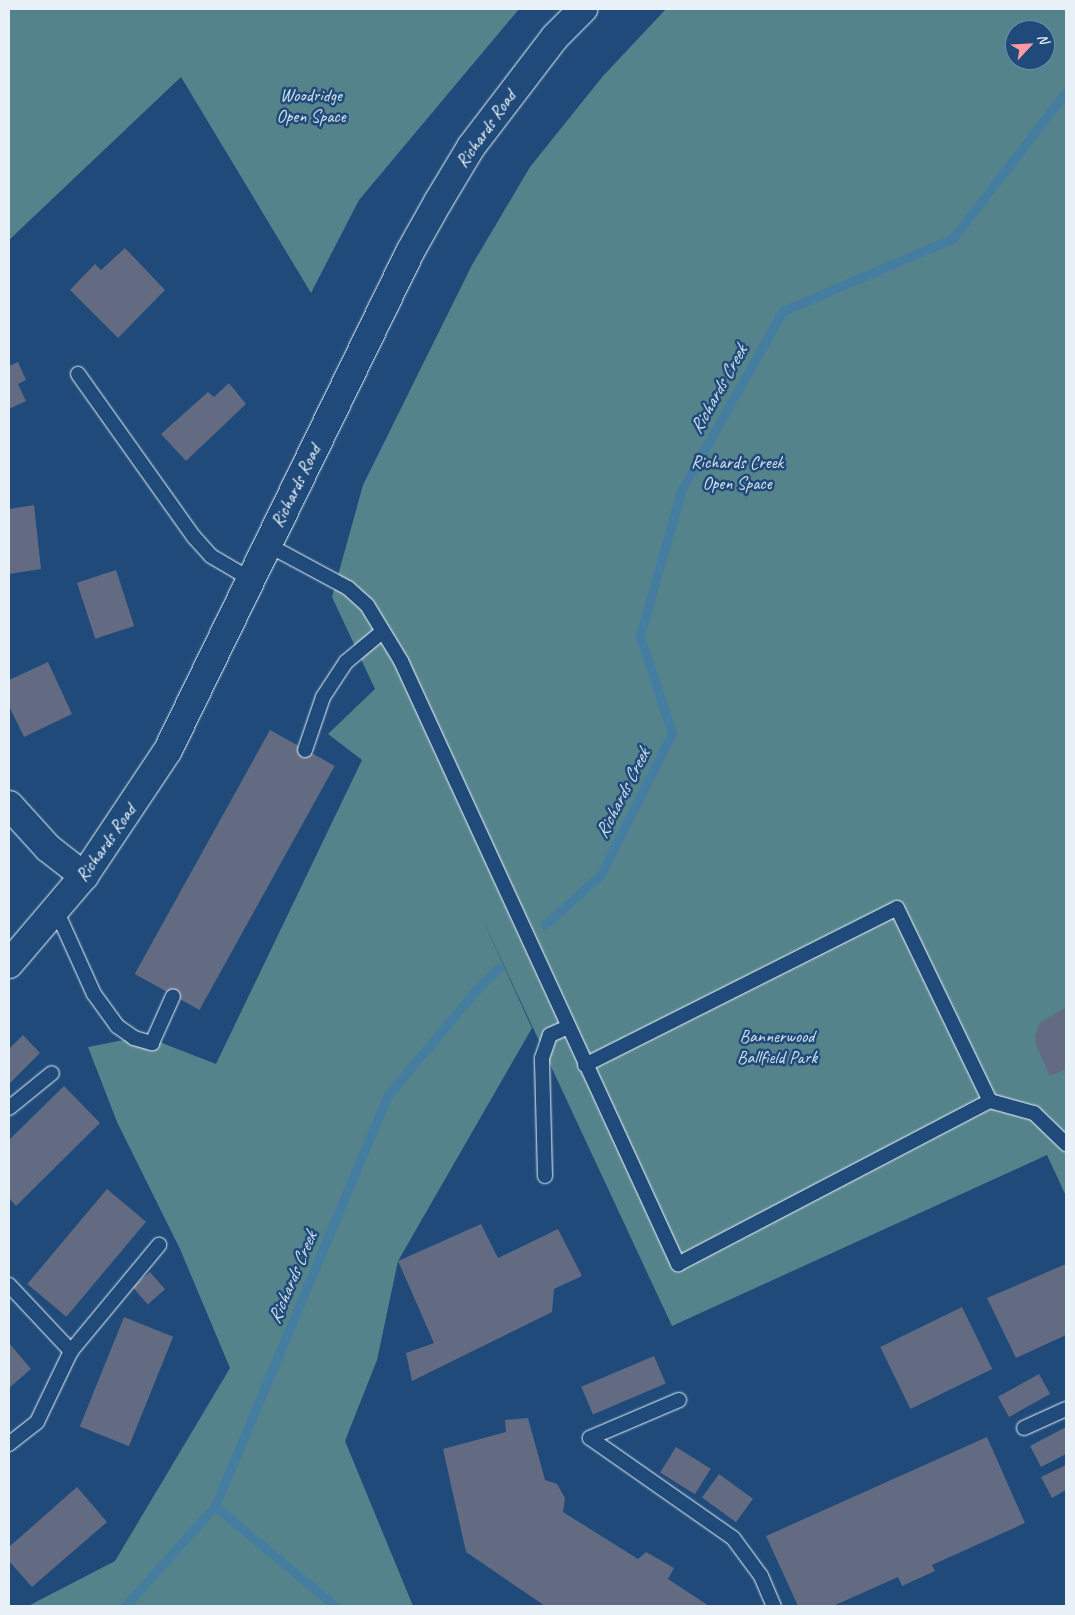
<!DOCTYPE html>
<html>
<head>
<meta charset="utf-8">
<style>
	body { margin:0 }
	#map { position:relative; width:1075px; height:1615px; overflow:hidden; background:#1f4a7a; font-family:Caveat,sans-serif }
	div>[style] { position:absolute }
	.green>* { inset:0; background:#55838c }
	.stream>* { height:9px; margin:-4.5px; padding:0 4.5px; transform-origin:4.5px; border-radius:4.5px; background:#447d9f }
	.building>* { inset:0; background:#626b82; transform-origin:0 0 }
	.roads { filter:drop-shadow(0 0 1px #e8f1f8) drop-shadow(0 0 1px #e8f1f8) }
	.lane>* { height:14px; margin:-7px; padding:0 7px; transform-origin:7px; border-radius:7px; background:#1f4a7a }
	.street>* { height:28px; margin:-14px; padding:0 14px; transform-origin:14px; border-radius:14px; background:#1f4a7a }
	.secondary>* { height:28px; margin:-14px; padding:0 14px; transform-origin:14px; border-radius:14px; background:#1f4a7a }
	span { translate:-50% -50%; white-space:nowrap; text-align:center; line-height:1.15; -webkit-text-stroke:5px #1f4a7a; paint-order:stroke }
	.park-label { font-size:18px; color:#d2e0e8 }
	.street-label { font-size:18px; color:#e8f1f8 }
	.water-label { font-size:19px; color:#cfe0eb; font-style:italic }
	.frame { position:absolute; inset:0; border:10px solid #e8f1f8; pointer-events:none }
	.north { position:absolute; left:1005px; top:20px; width:50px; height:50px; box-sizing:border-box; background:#1f4a7a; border:1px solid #6f8dac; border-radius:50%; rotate:65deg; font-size:14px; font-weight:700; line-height:20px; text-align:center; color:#e8f1f8 }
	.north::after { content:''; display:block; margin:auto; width:18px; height:22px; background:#ff9aa2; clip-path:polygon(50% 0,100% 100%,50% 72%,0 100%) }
</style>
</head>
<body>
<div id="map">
	<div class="green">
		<i style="clip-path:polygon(9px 9px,519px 9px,359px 200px,311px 293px,181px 77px,9px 240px)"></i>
		<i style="clip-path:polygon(evenodd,666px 9px,1066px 9px,1066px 1196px,1047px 1155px,672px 1326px,479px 912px,532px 1028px,398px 1261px,377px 1360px,345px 1441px,413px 1606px,28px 1606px,115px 1561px,230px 1368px,180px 1249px,117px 1122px,88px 1047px,144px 1036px,216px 1064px,362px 760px,328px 734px,375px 689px,332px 597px,363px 485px,472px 265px,530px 167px,603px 76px,666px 9px,1015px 30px,1045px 30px,1045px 60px,1015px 60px,1015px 30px)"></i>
	</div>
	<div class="stream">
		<i style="left:545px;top:925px;width:76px;rotate:-42.3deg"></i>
		<i style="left:601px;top:874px;width:158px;rotate:-63.3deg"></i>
		<i style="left:672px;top:733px;width:102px;rotate:-108.3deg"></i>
		<i style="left:640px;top:636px;width:151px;rotate:-74.2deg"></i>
		<i style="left:681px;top:491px;width:207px;rotate:-60.5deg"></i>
		<i style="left:783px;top:311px;width:185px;rotate:-23.2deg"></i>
		<i style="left:953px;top:238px;width:185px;rotate:-52.3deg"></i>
		<i style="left:215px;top:1506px;width:156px;rotate:39.8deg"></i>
		<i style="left:125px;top:1606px;width:135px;rotate:-48deg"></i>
		<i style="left:215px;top:1506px;width:446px;rotate:-67.2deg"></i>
		<i style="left:388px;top:1095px;width:137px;rotate:-50deg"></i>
		<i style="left:476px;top:990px;width:32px;rotate:-44deg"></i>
	</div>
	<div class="building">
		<i style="clip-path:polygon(125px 248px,165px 290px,118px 338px,70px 290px,95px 264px,101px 270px)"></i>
		<i style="clip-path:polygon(18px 362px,26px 380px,18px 384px,26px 401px,9px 409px,9px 366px)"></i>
		<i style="clip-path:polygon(229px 383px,246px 404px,186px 461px,161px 434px,208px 392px,214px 397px)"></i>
		<i style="clip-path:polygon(34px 505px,41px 569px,9px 574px,9px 509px)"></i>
		<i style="left:116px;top:570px;width:59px;height:41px;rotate:72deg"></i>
		<i style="clip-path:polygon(48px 662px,72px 714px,24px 737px,9px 706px,9px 680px)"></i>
		<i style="left:270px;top:730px;width:74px;height:279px;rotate:29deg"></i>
		<i style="clip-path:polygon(1066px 1007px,1066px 1069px,1050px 1076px,1036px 1045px,1035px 1036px,1040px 1023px)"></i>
		<i style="clip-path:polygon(23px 1035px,40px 1053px,9px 1084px,9px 1049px)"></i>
		<i style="clip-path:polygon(64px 1086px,100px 1123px,16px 1206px,9px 1198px,9px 1140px)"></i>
		<i style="left:107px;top:1189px;width:51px;height:124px;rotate:40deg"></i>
		<i style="clip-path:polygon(481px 1224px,498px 1258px,558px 1229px,582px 1276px,554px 1289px,552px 1312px,412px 1381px,406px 1353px,434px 1343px,398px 1261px)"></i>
		<i style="clip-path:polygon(1066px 1264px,1066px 1335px,1016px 1358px,987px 1298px)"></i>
		<i style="left:150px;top:1272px;width:23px;height:23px;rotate:49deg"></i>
		<i style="left:962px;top:1307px;width:69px;height:91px;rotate:64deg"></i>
		<i style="left:124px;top:1317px;width:53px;height:118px;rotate:22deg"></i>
		<i style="clip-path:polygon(9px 1343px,31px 1369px,9px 1388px)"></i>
		<i style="left:654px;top:1356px;width:30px;height:79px;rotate:67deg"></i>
		<i style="left:1039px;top:1374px;width:23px;height:47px;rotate:61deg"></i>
		<i style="clip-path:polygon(528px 1418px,545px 1480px,557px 1484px,565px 1498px,563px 1512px,638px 1559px,646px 1552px,674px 1568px,668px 1579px,709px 1606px,545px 1606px,466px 1552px,443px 1449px,506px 1432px,505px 1420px)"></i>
		<i style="clip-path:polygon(1066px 1427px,1066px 1454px,1041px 1467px,1030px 1446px)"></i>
		<i style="clip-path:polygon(987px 1437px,1025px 1523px,932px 1565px,935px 1571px,902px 1586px,898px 1577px,833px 1606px,798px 1606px,766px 1536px)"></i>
		<i style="left:676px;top:1447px;width:41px;height:30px;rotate:32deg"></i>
		<i style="clip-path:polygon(1066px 1465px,1066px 1490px,1052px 1498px,1041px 1477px)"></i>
		<i style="left:719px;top:1474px;width:42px;height:29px;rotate:36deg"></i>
		<i style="clip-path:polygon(77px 1487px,107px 1522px,32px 1587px,9px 1561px,9px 1547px)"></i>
	</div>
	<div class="roads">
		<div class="lane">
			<i style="left:78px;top:374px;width:200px;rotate:54.6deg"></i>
			<i style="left:194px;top:537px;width:25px;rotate:48deg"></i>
			<i style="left:211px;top:556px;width:45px;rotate:30.5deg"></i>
			<i style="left:268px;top:545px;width:91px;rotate:28.3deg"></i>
			<i style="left:348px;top:588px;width:25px;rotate:42deg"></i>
			<i style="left:367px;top:605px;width:66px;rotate:58.7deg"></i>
			<i style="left:401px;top:661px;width:664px;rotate:65.33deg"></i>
			<i style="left:678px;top:1264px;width:352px;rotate:-27.6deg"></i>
			<i style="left:990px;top:1101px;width:46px;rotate:15.3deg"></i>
			<i style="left:1034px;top:1113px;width:45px;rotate:44.1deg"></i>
			<i style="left:305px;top:750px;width:56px;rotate:-71.2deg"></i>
			<i style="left:323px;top:697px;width:42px;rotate:-56.7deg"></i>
			<i style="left:346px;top:662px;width:47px;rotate:-39.8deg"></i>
			<i style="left:56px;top:910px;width:92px;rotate:65.7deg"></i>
			<i style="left:94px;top:994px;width:39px;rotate:54deg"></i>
			<i style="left:117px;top:1026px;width:21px;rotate:35deg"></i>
			<i style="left:134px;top:1038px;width:19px;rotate:16deg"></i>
			<i style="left:152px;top:1043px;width:51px;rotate:-65.9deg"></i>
			<i style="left:585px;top:1065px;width:349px;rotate:-26.7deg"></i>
			<i style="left:897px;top:908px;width:214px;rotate:64.3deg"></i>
			<i style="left:9px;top:1108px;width:55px;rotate:-39.1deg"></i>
			<i style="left:545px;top:1176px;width:118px;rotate:-91.5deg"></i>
			<i style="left:542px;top:1058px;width:24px;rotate:-71deg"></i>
			<i style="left:550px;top:1035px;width:20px;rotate:-24deg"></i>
			<i style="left:9px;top:1285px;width:91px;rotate:46.8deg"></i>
			<i style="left:71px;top:1351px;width:79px;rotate:115.6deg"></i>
			<i style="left:37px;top:1422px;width:36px;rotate:142deg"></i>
			<i style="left:71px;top:1351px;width:138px;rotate:-50.3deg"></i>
			<i style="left:679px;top:1400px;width:97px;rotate:156.9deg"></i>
			<i style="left:590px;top:1438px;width:174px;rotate:35deg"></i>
			<i style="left:733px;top:1538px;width:47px;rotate:53.6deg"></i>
			<i style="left:761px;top:1576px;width:33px;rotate:67deg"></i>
			<i style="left:1024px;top:1428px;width:46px;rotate:-24.3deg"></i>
		</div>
		<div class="street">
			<i style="left:9px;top:805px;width:58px;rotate:47.8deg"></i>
			<i style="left:48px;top:848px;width:46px;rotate:37.9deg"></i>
		</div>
		<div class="secondary">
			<i style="left:9px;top:964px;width:116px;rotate:-49.6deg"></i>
			<i style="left:84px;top:876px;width:151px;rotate:-56.3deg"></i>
			<i style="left:168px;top:750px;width:554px;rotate:-64.08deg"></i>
			<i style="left:410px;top:252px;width:57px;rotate:-60.8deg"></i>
			<i style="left:438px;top:202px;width:64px;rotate:-59deg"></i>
			<i style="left:471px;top:147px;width:138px;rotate:-52.6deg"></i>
			<i style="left:555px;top:37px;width:40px;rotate:-45deg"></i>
		</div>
	</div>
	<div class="park-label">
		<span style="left:311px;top:106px">Woodridge<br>Open Space</span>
		<span style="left:737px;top:473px">Richards Creek<br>Open Space</span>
		<span style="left:777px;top:1047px">Bannerwood<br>Ballfield Park</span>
	</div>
	<div class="street-label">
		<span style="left:486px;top:129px;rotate:-55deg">Richards Road</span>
		<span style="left:296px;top:486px;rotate:-64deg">Richards Road</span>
		<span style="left:106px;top:843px;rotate:-55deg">Richards Road</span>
	</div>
	<div class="water-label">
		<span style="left:719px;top:390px;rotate:-61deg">Richards Creek</span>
		<span style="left:623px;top:794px;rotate:-63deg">Richards Creek</span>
		<span style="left:293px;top:1278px;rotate:-67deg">Richards Creek</span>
	</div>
	<div class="frame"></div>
	<div class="north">N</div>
</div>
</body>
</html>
